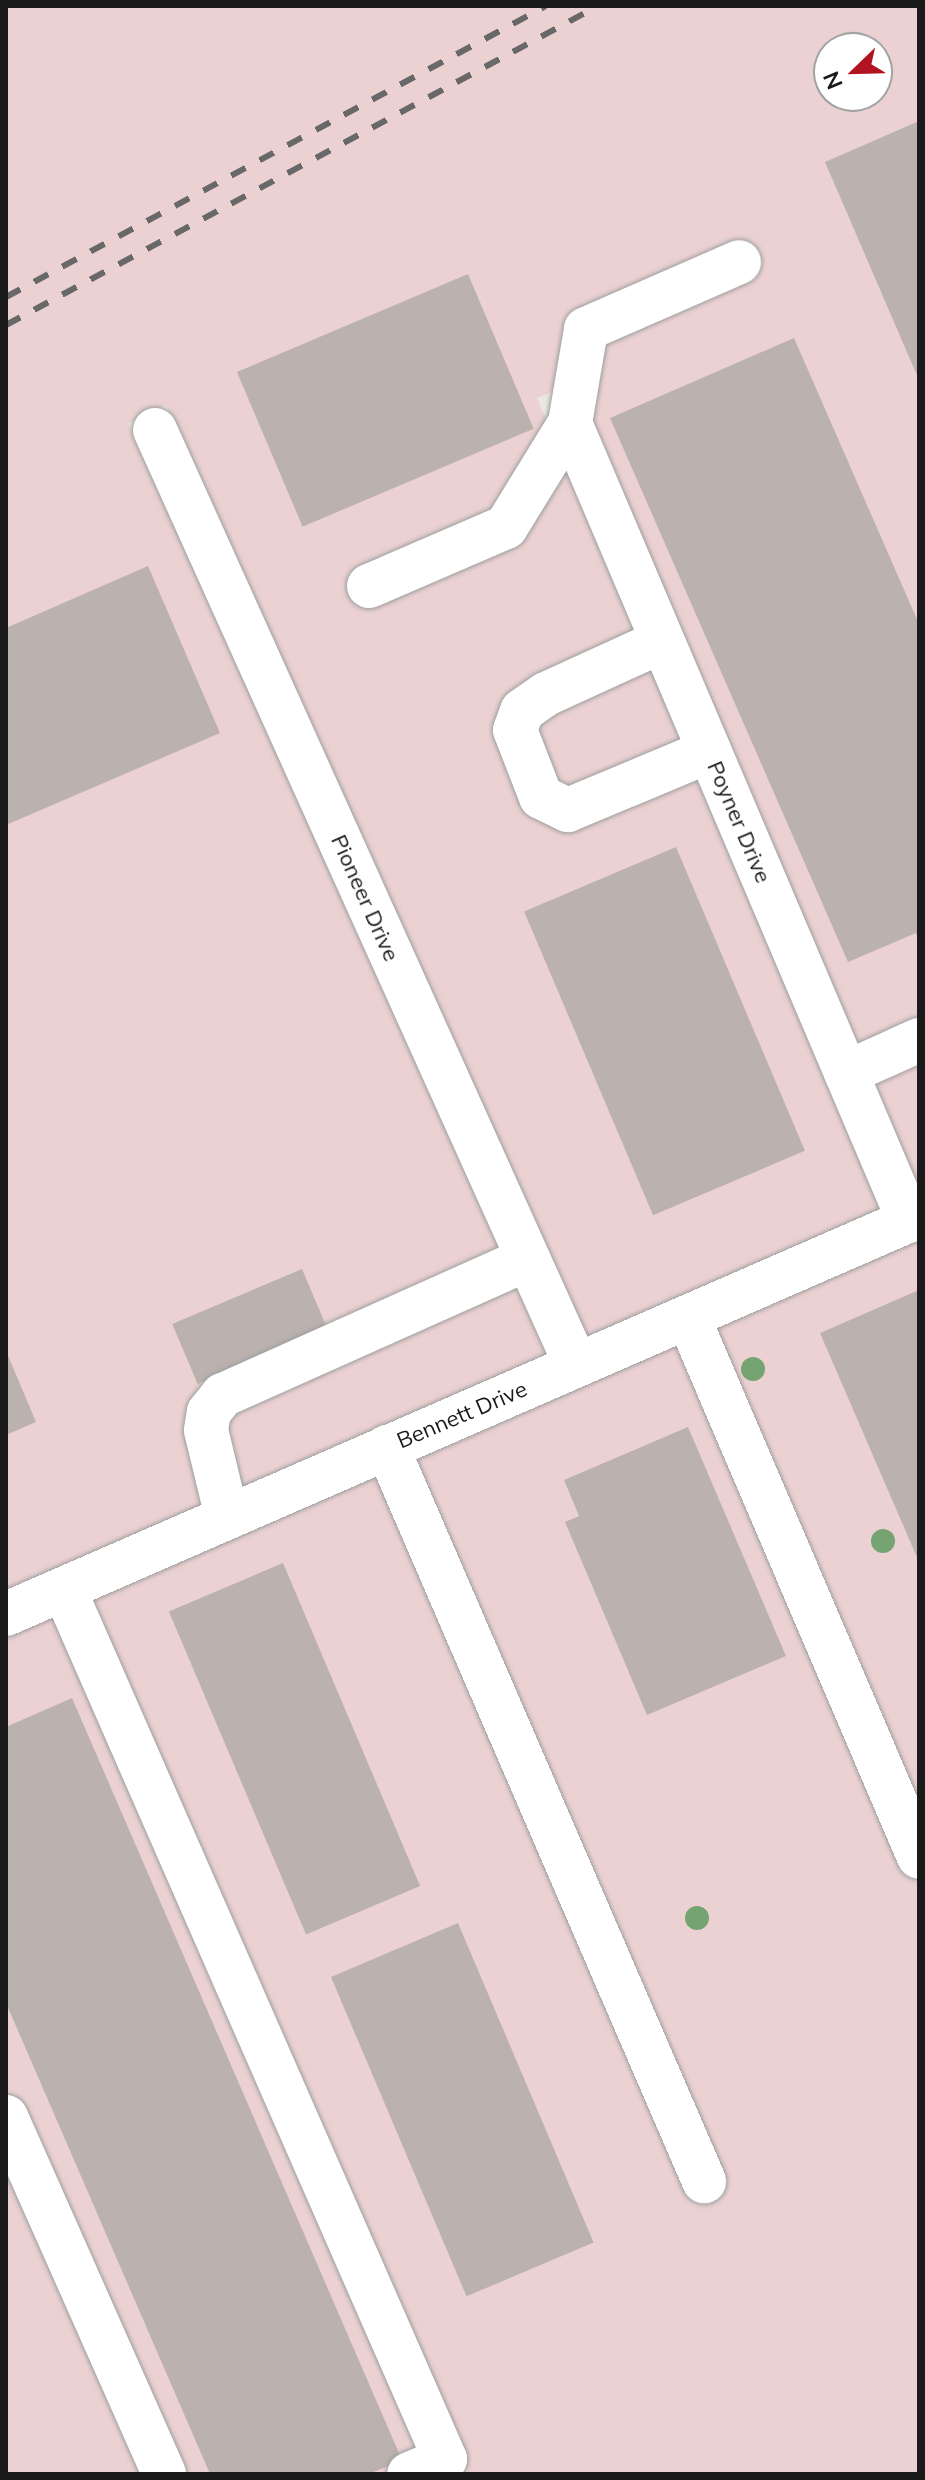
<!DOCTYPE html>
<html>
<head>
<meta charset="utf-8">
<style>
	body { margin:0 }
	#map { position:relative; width:925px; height:2480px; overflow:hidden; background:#ebe7e1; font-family:Mulish,sans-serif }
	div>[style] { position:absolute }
	.commercial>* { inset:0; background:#ebd1d2 }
	.building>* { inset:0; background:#bbb2ae; transform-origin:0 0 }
	.roads { filter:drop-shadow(0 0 2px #9e9e9e) drop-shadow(0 0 2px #9e9e9e) }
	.minor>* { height:44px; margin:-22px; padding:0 22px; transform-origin:22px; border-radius:22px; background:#fff }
	.rail>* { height:6px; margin-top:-3px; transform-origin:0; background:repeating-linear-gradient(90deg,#686868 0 16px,transparent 0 32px) }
	.trees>* { width:24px; height:24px; margin:-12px; border-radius:50%; background:#75a371 }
	span { translate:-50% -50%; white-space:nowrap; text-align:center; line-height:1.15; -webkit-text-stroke:6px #fff; paint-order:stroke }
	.street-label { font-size:22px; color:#1a1a1a }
	.frame { position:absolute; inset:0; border:8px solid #1a1a1a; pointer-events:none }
	.north { position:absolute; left:813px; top:32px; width:80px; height:80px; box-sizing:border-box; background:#fff; border:2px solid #a3a3a3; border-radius:50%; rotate:247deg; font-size:22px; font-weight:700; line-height:32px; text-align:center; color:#1a1a1a }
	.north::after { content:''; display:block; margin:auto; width:28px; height:36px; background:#b21320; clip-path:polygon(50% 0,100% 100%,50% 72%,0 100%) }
</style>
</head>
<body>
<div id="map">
	<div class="commercial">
		<i style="clip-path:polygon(evenodd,6px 6px,919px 6px,919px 1191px,575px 382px,537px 398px,882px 1212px,587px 1340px,166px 405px,128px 423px,549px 1357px,6px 1594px,6px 6px,829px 48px,877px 48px,877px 96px,829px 96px,829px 48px)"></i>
		<i style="clip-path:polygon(919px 1236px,919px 2474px,6px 2474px,6px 1634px)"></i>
	</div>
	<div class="building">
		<i style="clip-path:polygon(919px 121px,919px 380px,825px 162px)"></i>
		<i style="left:468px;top:274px;width:168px;height:251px;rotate:67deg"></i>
		<i style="clip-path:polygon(794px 338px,919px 624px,919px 941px,916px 933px,848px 962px,610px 418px)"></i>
		<i style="clip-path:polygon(148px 566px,220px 733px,6px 825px,6px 628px)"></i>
		<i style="left:676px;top:847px;width:330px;height:165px;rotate:67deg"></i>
		<i style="left:302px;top:1269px;width:65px;height:141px;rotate:67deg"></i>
		<i style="clip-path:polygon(919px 1290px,919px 1562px,820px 1333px)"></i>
		<i style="clip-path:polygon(6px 1351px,36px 1422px,6px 1435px)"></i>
		<i style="clip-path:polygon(688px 1427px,786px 1656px,647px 1715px,565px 1522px,579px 1516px,564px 1480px)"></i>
		<i style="left:283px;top:1563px;width:351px;height:124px;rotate:67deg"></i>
		<i style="clip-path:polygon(72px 1698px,402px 2460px,369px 2474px,210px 2474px,6px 2003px,6px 1727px)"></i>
		<i style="left:458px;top:1923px;width:347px;height:138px;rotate:67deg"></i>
	</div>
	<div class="roads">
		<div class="minor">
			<i style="left:570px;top:423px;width:867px;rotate:66.98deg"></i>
			<i style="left:155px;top:430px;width:1025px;rotate:65.76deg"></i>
			<i style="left:369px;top:586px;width:149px;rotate:-23.3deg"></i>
			<i style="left:506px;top:527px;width:122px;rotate:-58.4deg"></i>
			<i style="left:570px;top:423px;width:95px;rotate:-80.3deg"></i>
			<i style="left:586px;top:329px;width:167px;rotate:-23.6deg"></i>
			<i style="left:662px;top:641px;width:128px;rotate:155.4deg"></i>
			<i style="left:546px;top:694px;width:29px;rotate:145deg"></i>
			<i style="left:522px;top:711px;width:20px;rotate:110deg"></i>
			<i style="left:515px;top:730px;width:72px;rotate:68.8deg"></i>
			<i style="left:541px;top:797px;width:30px;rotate:26deg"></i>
			<i style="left:568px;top:810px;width:153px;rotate:-22.7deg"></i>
			<i style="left:846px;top:1073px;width:80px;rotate:-24.3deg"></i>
			<i style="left:688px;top:1317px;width:587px;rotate:66.84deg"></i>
			<i style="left:387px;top:1447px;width:800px;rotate:66.64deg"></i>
			<i style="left:227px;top:1517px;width:89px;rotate:-103.6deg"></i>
			<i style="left:206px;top:1430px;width:18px;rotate:-81deg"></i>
			<i style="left:209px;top:1412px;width:22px;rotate:-51deg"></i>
			<i style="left:223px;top:1395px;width:333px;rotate:-24.1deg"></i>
			<i style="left:64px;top:1589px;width:950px;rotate:66.35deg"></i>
			<i style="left:445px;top:2459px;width:39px;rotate:157deg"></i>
			<i style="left:6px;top:1614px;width:996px;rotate:-23.55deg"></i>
			<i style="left:6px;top:2117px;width:390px;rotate:66.1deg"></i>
		</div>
	</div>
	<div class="rail">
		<i style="left:6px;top:297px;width:613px;rotate:-28.32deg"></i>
		<i style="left:6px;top:325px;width:672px;rotate:-28.32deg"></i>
	</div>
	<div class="trees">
		<i style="left:753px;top:1369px"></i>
		<i style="left:883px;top:1541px"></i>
		<i style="left:697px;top:1918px"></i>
	</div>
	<div class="street-label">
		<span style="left:739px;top:822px;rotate:67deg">Poyner Drive</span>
		<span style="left:365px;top:898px;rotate:66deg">Pioneer Drive</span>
		<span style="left:462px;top:1415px;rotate:-23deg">Bennett Drive</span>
	</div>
	<div class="frame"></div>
	<div class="north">N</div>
</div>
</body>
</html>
